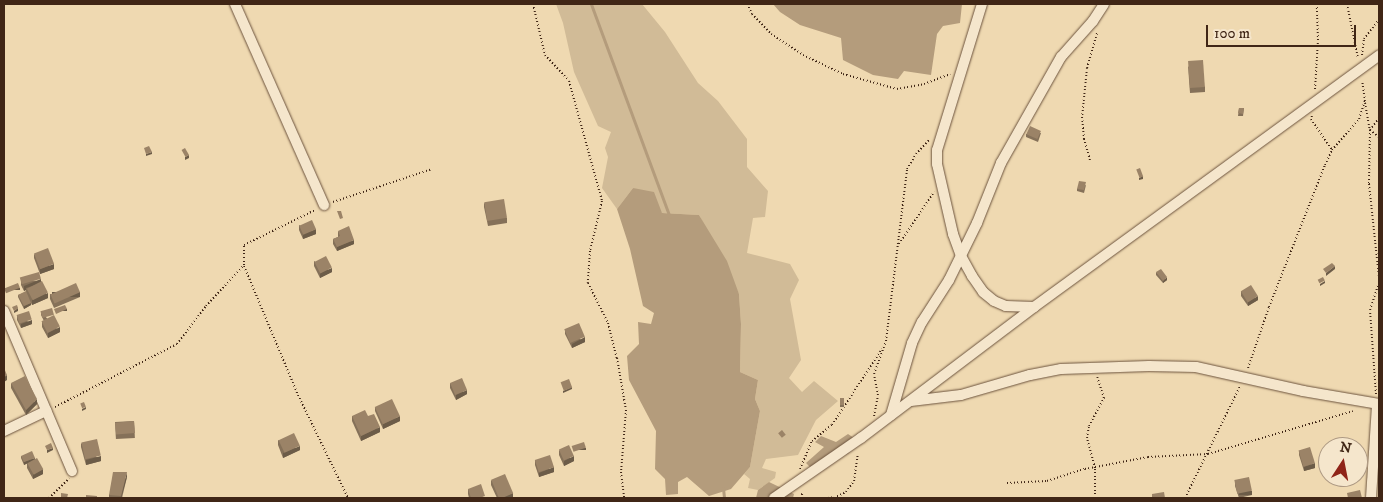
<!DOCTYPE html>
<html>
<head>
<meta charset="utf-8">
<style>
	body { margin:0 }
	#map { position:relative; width:1383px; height:502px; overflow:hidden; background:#efd9b1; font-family:"IM FELL DW Pica",serif }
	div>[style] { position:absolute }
	.green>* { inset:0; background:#d1bb97 }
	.water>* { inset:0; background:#b49c7c }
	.stream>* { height:3px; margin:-1.5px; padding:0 1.5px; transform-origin:1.5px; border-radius:1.5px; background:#b49c7c }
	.path>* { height:2px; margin-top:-1px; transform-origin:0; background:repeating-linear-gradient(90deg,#402616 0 1px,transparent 0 3.5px) }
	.roads { filter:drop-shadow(0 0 1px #6c533d) drop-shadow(0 0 1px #6c533d) }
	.street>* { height:10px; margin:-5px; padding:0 5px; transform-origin:5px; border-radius:5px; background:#f5e6cc }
	.wall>* { inset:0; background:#857159; transform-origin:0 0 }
	.shaded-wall>* { inset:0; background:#6c5c48; transform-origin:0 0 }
	.building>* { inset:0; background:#9b8367; transform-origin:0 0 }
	span { translate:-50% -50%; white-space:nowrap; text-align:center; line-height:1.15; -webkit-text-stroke:4px #f5e6cc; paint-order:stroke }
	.frame { position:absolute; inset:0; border:5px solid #402616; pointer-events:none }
	.north { position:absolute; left:1318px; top:437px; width:50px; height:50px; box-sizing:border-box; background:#f5e6cc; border:1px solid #ad9983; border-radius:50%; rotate:11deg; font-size:14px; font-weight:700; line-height:20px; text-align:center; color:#402616 }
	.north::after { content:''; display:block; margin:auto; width:18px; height:22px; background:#8f2418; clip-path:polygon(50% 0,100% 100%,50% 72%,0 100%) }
	.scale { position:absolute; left:1206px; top:25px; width:150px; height:22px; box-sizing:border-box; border:2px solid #402616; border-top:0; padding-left:6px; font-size:15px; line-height:18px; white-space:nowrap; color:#402616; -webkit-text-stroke:4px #f5e6cc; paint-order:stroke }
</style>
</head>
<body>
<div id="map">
	<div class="green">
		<i style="clip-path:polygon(556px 4px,642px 4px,665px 32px,698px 83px,718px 101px,747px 139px,747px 167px,768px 191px,765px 217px,753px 218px,747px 253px,790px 264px,799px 280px,790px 299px,801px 360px,789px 378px,802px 392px,814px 381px,838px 401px,816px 420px,798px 455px,766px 459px,762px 468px,776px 472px,775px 478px,758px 490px,748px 488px,750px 479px,744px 474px,750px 467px,760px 411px,755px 399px,758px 380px,740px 372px,741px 324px,739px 294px,699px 215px,662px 213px,633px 188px,617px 209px,602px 188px,608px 157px,605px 148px,611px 132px,598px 126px,574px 72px,563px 23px)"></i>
	</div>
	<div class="water">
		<i style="clip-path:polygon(773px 4px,962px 4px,960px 23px,943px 26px,937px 34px,931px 75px,904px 71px,898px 79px,873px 75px,843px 60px,841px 38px,800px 25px,780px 12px)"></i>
		<i style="clip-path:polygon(633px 188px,654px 192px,662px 213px,699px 215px,727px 261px,739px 294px,741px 324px,740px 372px,758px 380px,755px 399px,760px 411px,750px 467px,731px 489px,709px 496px,687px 477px,678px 482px,678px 494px,666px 495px,665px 479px,655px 469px,656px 431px,629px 380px,627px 356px,639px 344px,638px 322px,651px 324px,654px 313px,643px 306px,630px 249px,617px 209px)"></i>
		<i style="clip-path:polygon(848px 434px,854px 438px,849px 453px,831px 462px,811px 468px,806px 463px,824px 447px,815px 442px,821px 436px,836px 442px)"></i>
		<i style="clip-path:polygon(769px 482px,794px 494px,793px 498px,756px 498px,758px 490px)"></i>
	</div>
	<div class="stream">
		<i style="left:591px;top:4px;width:227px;rotate:69.7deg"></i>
		<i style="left:723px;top:488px;width:10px;rotate:84deg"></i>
	</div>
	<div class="path">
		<i style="left:533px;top:4px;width:52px;rotate:76.8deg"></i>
		<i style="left:545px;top:55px;width:35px;rotate:47deg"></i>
		<i style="left:569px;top:81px;width:124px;rotate:74.6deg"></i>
		<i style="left:602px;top:201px;width:51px;rotate:103.5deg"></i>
		<i style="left:590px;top:251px;width:32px;rotate:94deg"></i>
		<i style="left:588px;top:283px;width:45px;rotate:63.4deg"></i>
		<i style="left:608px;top:323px;width:36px;rotate:76deg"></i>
		<i style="left:617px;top:358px;width:53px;rotate:80.2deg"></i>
		<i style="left:626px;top:410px;width:62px;rotate:94.6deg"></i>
		<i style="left:621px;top:472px;width:26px;rotate:83deg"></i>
		<i style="left:747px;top:4px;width:11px;rotate:63deg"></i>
		<i style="left:752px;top:14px;width:28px;rotate:46deg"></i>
		<i style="left:771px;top:34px;width:38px;rotate:33deg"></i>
		<i style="left:803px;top:55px;width:44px;rotate:25.4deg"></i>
		<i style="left:843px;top:74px;width:56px;rotate:15.5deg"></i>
		<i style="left:897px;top:89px;width:27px;rotate:-10deg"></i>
		<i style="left:924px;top:84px;width:28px;rotate:-21deg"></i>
		<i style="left:1347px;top:4px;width:55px;rotate:78.5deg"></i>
		<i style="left:1362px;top:55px;width:16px;rotate:-83deg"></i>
		<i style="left:1364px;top:39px;width:25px;rotate:-53deg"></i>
		<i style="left:1315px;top:89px;width:49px;rotate:-86.5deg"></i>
		<i style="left:1318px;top:40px;width:36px;rotate:-92deg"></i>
		<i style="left:1365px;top:103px;width:27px;rotate:80deg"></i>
		<i style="left:1370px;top:130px;width:54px;rotate:91.1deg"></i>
		<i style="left:1369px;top:184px;width:95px;rotate:83.9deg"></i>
		<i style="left:1312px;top:116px;width:3px;rotate:108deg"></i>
		<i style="left:1311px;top:119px;width:37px;rotate:56deg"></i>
		<i style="left:1379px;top:118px;width:15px;rotate:127deg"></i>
		<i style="left:1370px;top:130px;width:11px;rotate:38deg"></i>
		<i style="left:1090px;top:160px;width:22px;rotate:-106deg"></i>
		<i style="left:1084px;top:139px;width:21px;rotate:-95deg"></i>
		<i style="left:1082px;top:118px;width:50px;rotate:-84.3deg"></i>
		<i style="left:1087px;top:68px;width:37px;rotate:-74deg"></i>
		<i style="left:333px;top:202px;width:104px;rotate:-18.4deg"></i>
		<i style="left:899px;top:244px;width:63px;rotate:-56.1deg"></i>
		<i style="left:244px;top:266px;width:140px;rotate:67.3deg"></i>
		<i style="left:298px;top:395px;width:114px;rotate:64.1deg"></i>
		<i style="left:1248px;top:368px;width:65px;rotate:-71deg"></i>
		<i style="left:1269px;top:307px;width:153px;rotate:-68.5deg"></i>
		<i style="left:1325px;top:165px;width:17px;rotate:-65deg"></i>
		<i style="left:1332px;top:150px;width:41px;rotate:-48.9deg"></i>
		<i style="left:1359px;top:119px;width:19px;rotate:-72deg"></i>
		<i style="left:1365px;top:101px;width:21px;rotate:-98deg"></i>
		<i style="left:1376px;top:394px;width:84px;rotate:-94.1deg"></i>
		<i style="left:1370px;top:310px;width:28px;rotate:-72deg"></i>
		<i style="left:55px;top:407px;width:137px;rotate:-27.3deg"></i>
		<i style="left:177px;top:344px;width:48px;rotate:-52.7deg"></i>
		<i style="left:206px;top:306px;width:56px;rotate:-47.2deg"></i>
		<i style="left:244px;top:265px;width:20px;rotate:-90deg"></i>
		<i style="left:244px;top:245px;width:79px;rotate:-26.2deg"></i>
		<i style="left:874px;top:416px;width:21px;rotate:-79deg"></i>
		<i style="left:878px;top:395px;width:21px;rotate:-101deg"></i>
		<i style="left:874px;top:374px;width:35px;rotate:-70deg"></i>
		<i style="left:886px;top:341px;width:173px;rotate:-83deg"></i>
		<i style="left:907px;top:169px;width:17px;rotate:-59deg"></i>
		<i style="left:916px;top:154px;width:19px;rotate:-47deg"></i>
		<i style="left:800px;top:469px;width:30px;rotate:-67deg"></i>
		<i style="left:812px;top:441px;width:26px;rotate:-39deg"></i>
		<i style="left:832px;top:425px;width:91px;rotate:-56.7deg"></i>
		<i style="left:1007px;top:483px;width:40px;rotate:-2.9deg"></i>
		<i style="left:1047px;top:481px;width:40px;rotate:-18deg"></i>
		<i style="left:1085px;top:469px;width:64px;rotate:-10.8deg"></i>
		<i style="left:1148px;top:457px;width:60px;rotate:-2.9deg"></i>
		<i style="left:1208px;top:454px;width:151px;rotate:-16.5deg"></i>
		<i style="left:49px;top:498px;width:28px;rotate:-44deg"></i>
		<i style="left:801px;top:498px;width:7px;rotate:-74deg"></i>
		<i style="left:828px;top:498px;width:7px;rotate:-8deg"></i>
		<i style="left:834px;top:498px;width:13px;rotate:-27deg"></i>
		<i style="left:846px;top:492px;width:14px;rotate:-54deg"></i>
		<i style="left:854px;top:481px;width:28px;rotate:-82deg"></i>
		<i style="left:1095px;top:498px;width:30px;rotate:-90deg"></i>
		<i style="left:1095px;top:468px;width:31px;rotate:-105deg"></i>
		<i style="left:1087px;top:438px;width:12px;rotate:-81deg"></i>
		<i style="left:1089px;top:426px;width:32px;rotate:-62deg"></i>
		<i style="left:1104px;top:398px;width:22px;rotate:-108deg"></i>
		<i style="left:1185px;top:498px;width:125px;rotate:-63.8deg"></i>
	</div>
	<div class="roads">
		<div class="street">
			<i style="left:235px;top:4px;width:220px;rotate:66.1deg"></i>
			<i style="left:982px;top:4px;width:153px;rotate:107.1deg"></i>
			<i style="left:937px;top:150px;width:14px;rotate:90deg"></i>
			<i style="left:937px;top:164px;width:72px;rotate:77.1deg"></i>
			<i style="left:953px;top:234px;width:23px;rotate:70deg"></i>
			<i style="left:961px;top:256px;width:23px;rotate:61deg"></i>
			<i style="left:972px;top:276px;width:19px;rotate:55deg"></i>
			<i style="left:983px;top:292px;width:14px;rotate:39deg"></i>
			<i style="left:994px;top:301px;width:13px;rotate:23deg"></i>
			<i style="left:1006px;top:306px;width:28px;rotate:2deg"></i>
			<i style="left:4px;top:311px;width:174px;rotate:67deg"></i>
			<i style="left:911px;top:401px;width:50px;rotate:-6.8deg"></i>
			<i style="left:961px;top:395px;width:72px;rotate:-16.2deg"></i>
			<i style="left:1030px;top:375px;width:32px;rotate:-11deg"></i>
			<i style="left:1061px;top:369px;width:88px;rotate:-2deg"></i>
			<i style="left:1149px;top:366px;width:47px;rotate:1.2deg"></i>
			<i style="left:1196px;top:367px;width:110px;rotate:12.6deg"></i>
			<i style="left:1303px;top:391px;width:77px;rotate:9.7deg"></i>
			<i style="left:891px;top:415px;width:75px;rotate:-73.7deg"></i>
			<i style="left:912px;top:343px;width:23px;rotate:-65deg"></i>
			<i style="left:922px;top:322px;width:50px;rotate:-57.3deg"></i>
			<i style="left:949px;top:280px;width:64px;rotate:-63.8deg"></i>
			<i style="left:977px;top:223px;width:65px;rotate:-68.2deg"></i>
			<i style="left:1001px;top:163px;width:122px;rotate:-60.5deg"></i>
			<i style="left:1061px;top:57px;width:48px;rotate:-48.4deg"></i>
			<i style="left:1093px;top:21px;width:20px;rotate:-57deg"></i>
			<i style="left:4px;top:431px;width:47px;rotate:-25.5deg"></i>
			<i style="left:774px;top:498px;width:106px;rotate:-34.6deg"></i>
			<i style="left:861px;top:438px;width:217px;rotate:-37.1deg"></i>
			<i style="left:1034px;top:307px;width:427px;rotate:-36.1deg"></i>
			<i style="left:1371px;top:498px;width:94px;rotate:-86.3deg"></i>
		</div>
	</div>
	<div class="wall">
		<i style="clip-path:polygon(1188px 66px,1205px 87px,1205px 92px,1190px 93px)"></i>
		<i style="clip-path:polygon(1239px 108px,1244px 108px,1243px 116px,1238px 116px)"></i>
		<i style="clip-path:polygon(1041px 133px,1038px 142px,1026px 137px,1026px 134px)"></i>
		<i style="clip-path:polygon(1086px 185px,1084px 193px,1077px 191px,1077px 189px)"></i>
		<i style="clip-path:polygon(484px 203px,507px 218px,507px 223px,488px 226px,484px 207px)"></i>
		<i style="clip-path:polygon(299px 225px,316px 234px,303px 239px,299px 230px)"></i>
		<i style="clip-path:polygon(338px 231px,354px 244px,337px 251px,333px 244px,333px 239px,338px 237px)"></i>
		<i style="clip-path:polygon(34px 254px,54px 269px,40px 274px,34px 258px)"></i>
		<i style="clip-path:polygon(314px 261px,332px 272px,320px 278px,314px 266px)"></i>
		<i style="clip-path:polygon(1156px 272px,1167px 280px,1163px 283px,1156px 275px)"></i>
		<i style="clip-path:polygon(21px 280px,41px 281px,48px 298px,32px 305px,31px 303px,31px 305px,24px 309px,18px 297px,18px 295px,26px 292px,26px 290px,24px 291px,21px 285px)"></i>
		<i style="clip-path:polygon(1241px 291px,1258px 300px,1248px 306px,1241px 296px)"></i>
		<i style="clip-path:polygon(50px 294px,80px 297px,54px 308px,50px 299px)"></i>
		<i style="clip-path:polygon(41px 312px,60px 332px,48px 338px,42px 327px,42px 322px,44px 321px,41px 315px)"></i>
		<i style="clip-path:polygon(17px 315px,32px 324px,21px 328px,17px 320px)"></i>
		<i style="clip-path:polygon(565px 330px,585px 342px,572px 348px,565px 334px)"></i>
		<i style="clip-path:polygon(11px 383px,37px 404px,26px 415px,11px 388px)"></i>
		<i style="clip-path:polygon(450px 383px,467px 394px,456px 400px,450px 388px)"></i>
		<i style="left:840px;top:398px;width:4px;height:9px"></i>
		<i style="clip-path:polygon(375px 407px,400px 421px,383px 429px,375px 411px)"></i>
		<i style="clip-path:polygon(352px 416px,368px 416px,380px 432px,361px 441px,352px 421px)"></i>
		<i style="left:134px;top:421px;width:17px;height:19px;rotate:87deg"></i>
		<i style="clip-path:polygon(278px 440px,300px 450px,283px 458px,278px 445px)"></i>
		<i style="clip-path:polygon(81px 443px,101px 461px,86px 465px,81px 447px)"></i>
		<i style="clip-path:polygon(559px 450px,574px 461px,564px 466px,559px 455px)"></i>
		<i style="clip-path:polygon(1299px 451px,1315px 468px,1304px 471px,1299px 455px)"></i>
		<i style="clip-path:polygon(21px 456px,35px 459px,43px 474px,33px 479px,27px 468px,27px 463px,24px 465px,21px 458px)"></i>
		<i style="clip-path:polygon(535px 460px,554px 472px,539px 477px,535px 465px)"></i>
		<i style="clip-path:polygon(127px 477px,122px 498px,109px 498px,109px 495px)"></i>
		<i style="clip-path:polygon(491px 480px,513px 497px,510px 498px,497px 498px,491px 485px)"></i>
		<i style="clip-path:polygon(1235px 481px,1252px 495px,1239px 498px,1235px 486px)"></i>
		<i style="clip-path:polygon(468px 489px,485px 498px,469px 498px,468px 494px)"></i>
	</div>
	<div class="shaded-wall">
		<i style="clip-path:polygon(152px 152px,152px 154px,146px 156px,146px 154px)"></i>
		<i style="clip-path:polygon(189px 155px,189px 158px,185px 160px,185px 157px)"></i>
		<i style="clip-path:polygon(1143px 176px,1143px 179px,1139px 180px,1139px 178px)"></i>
		<i style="clip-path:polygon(316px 229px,316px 234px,303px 239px,303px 234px)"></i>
		<i style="clip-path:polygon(354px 240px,354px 244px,337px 251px,337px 247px)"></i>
		<i style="clip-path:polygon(54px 264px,54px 269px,40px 274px,40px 269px)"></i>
		<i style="clip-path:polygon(1335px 266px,1335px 269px,1326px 276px,1326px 273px)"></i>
		<i style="clip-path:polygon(332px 268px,332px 272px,320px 278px,320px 273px)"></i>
		<i style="clip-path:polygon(1167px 277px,1167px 280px,1163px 283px,1163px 281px)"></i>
		<i style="clip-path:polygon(41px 279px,41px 283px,26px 288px,26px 290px,24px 291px,24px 286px)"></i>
		<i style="clip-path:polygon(1325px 281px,1325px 283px,1320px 286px,1320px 284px)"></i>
		<i style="left:20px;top:288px;width:2px;height:15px;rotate:90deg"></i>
		<i style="left:80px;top:292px;width:5px;height:28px;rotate:90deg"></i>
		<i style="clip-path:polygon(48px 293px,48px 298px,32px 305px,32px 300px)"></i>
		<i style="clip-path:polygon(1258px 296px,1258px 300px,1248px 306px,1248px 302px)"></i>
		<i style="clip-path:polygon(31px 303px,31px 305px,24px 309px,24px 306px)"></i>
		<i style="clip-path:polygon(18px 308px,18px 311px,14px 313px,14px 311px)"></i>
		<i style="left:67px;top:309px;width:2px;height:12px;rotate:90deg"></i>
		<i style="clip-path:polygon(32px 320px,32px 324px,21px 328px,21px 324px)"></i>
		<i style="clip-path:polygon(60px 327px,60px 332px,48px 338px,48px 333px)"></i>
		<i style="clip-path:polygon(585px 337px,585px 342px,572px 348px,572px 344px)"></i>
		<i style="clip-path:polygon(7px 375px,7px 380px,4px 382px,4px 377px)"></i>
		<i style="clip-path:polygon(572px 387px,572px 389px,563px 393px,563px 391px)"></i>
		<i style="clip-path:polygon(467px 390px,467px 394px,456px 400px,456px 395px)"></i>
		<i style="clip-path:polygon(37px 399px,37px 404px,26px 415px,26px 410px)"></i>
		<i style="clip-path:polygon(86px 407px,86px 409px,82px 411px,82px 409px)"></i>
		<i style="clip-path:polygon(400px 416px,400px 421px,383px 429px,383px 424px)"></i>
		<i style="clip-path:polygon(380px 427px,380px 432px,361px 441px,361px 436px)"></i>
		<i style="clip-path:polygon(300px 446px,300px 450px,283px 458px,283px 453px)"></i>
		<i style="clip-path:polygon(53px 448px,53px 450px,47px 453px,47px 450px)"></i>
		<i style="left:586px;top:448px;width:2px;height:13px;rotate:90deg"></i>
		<i style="clip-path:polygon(101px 456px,101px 461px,86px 465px,86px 460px)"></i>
		<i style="clip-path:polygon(574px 456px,574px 461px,564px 466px,564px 461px)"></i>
		<i style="clip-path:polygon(35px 458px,35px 460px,24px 465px,24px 462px)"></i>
		<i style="clip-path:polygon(1315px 463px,1315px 468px,1304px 471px,1304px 467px)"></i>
		<i style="clip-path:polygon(554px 467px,554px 472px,539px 477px,539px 473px)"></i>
		<i style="clip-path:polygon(43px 469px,43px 474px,33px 479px,33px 474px)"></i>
		<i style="clip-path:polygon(127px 472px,127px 477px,121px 498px,121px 496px)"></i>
		<i style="left:1252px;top:491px;width:4px;height:13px;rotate:90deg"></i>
		<i style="clip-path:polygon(513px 493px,513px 497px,510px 498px,499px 498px)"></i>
	</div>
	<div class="building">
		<i style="left:1203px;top:60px;width:27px;height:15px;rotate:86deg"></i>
		<i style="clip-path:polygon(1239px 108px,1244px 108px,1243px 114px,1238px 113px)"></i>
		<i style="left:1030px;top:126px;width:12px;height:9px;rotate:24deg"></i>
		<i style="clip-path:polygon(149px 146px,152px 152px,146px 154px,144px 148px)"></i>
		<i style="left:185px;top:148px;width:8px;height:4px;rotate:60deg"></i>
		<i style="left:1140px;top:168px;width:9px;height:4px;rotate:69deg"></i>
		<i style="clip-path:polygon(1079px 181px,1086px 182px,1084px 190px,1077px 189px)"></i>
		<i style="left:504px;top:199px;width:19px;height:20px;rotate:81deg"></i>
		<i style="clip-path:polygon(337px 211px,341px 211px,343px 218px,340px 219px)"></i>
		<i style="left:312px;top:220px;width:10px;height:14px;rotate:66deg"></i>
		<i style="clip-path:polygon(349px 226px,354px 240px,337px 247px,333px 239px,340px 236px,338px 231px)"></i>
		<i style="left:48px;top:248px;width:17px;height:15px;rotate:69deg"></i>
		<i style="left:326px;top:256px;width:13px;height:13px;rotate:63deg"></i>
		<i style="clip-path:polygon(1332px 263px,1335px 266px,1326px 273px,1323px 269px)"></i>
		<i style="clip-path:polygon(1161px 269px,1167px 277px,1163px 281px,1156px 272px)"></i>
		<i style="left:39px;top:272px;width:7px;height:20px;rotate:74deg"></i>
		<i style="left:1323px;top:277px;width:4px;height:6px;rotate:63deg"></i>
		<i style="left:42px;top:281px;width:13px;height:17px;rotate:63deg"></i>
		<i style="left:18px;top:283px;width:5px;height:15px;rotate:68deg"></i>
		<i style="left:76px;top:283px;width:10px;height:28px;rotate:66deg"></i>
		<i style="left:1251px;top:285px;width:13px;height:12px;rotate:58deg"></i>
		<i style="clip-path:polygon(26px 291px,31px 303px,24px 306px,18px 295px)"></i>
		<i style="clip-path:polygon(17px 305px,18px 308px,14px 311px,12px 307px)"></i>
		<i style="clip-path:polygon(65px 305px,67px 309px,56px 314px,54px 309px)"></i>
		<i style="left:52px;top:308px;width:7px;height:12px;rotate:74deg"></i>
		<i style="left:29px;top:311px;width:9px;height:13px;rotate:72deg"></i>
		<i style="left:54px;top:315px;width:13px;height:14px;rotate:63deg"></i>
		<i style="left:579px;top:323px;width:15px;height:16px;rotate:67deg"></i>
		<i style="clip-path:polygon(4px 368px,7px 375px,4px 377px)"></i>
		<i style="clip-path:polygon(25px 376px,37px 399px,26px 410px,11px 383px)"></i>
		<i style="left:462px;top:378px;width:13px;height:13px;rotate:67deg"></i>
		<i style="left:569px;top:379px;width:9px;height:9px;rotate:69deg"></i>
		<i style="left:840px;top:398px;width:4px;height:7px"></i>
		<i style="left:392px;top:399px;width:19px;height:19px;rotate:65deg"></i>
		<i style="left:84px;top:402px;width:5px;height:4px;rotate:68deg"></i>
		<i style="clip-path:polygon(365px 410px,368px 416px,374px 414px,380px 427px,361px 436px,352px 416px)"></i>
		<i style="left:134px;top:421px;width:12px;height:19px;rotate:85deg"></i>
		<i style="left:782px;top:430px;width:6px;height:5px;rotate:51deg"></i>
		<i style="left:294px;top:433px;width:14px;height:17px;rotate:65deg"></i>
		<i style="left:97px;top:439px;width:17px;height:16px;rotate:77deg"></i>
		<i style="left:584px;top:442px;width:6px;height:13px;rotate:72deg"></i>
		<i style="clip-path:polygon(51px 443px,53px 448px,47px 450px,45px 446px)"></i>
		<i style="left:569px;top:445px;width:12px;height:11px;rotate:66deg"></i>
		<i style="left:1310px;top:447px;width:17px;height:12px;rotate:73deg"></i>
		<i style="clip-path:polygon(32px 451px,35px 458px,24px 462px,21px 456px)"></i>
		<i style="left:550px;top:455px;width:13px;height:16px;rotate:72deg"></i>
		<i style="left:37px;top:458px;width:13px;height:11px;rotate:61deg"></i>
		<i style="clip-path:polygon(113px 472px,127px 472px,121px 496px,109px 495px)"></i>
		<i style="left:505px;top:474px;width:21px;height:15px;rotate:67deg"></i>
		<i style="left:1249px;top:477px;width:14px;height:15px;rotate:78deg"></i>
		<i style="clip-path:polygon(481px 484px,485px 496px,479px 498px,471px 498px,468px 489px)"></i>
		<i style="clip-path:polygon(1360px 490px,1362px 498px,1348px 498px,1347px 493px)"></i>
		<i style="clip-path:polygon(1164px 492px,1165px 498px,1152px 498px,1152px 494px)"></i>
		<i style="clip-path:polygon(61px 493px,68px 494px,67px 498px,61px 497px)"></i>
		<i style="clip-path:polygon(86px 495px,97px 496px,97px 498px,86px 498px)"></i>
	</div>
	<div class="frame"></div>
	<div class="north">N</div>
	<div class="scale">100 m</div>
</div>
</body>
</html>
